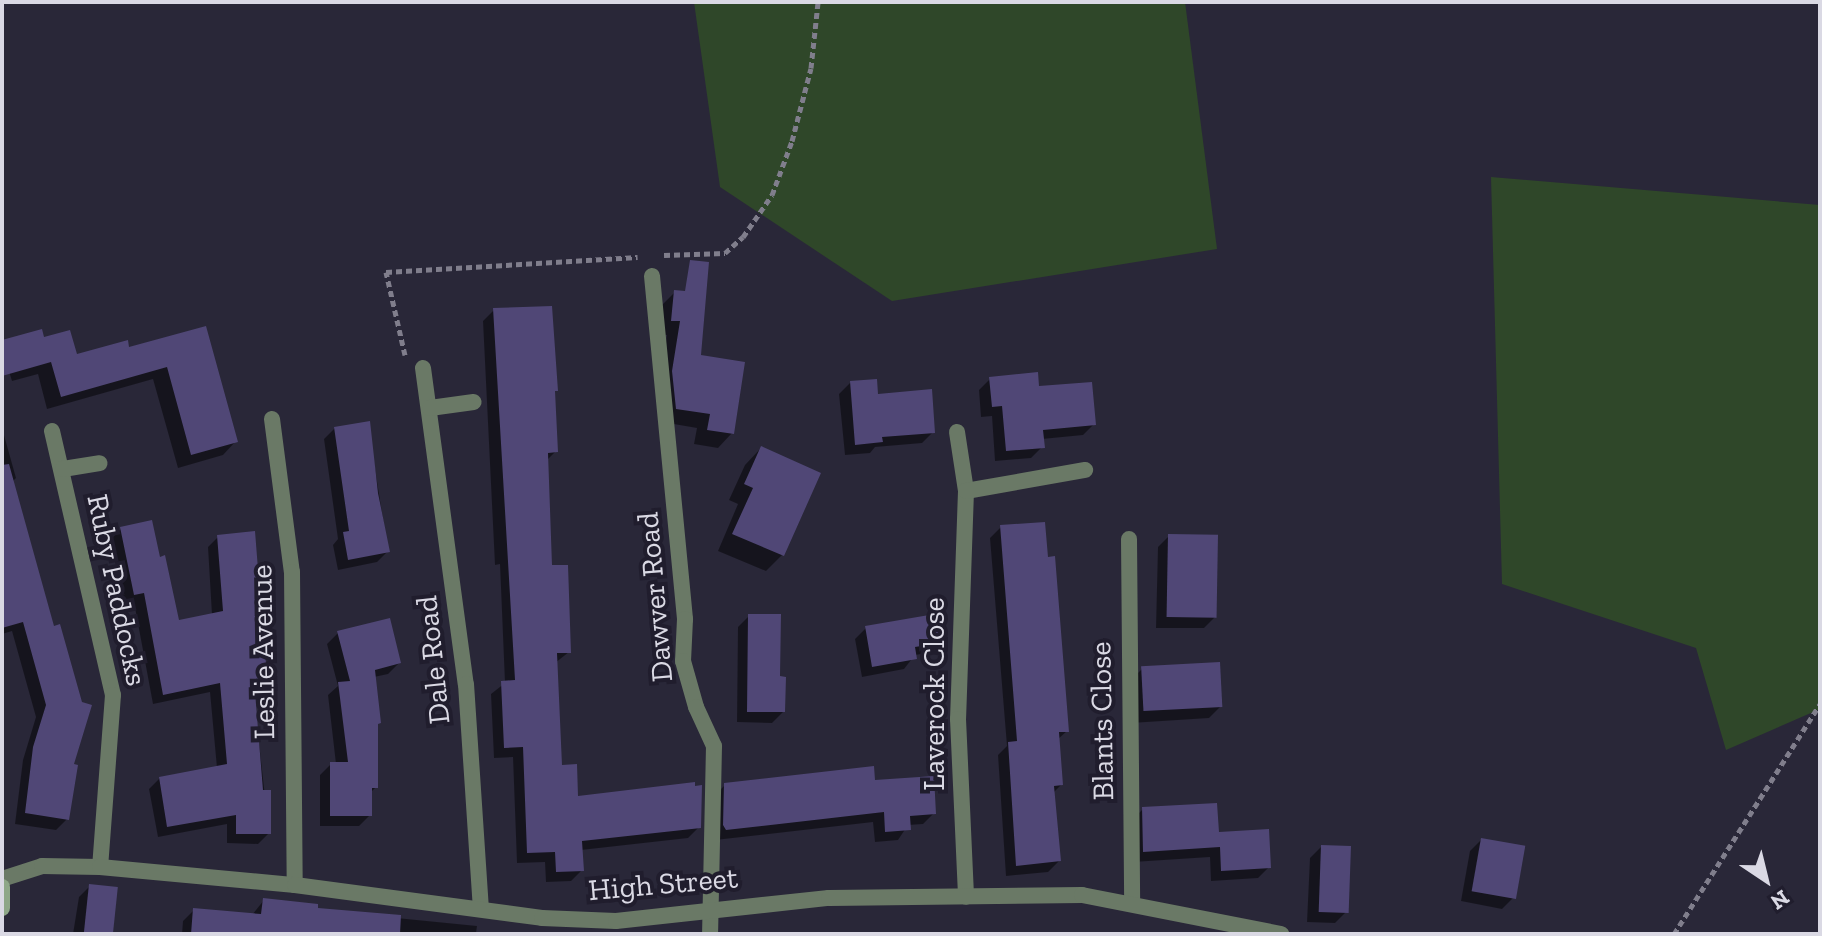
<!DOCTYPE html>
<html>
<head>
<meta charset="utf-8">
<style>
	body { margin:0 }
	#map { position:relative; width:1822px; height:936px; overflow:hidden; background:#292738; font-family:"Zilla Slab",serif }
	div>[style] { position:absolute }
	.green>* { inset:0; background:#2f4729 }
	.shadow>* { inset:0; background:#0007 }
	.building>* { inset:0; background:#504776; transform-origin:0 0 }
	.path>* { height:5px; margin-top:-2.5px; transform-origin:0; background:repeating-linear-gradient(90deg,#807e8c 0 6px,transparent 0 10px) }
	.lane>* { height:16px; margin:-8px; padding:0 8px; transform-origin:8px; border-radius:8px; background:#6a7966 }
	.street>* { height:16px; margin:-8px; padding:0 8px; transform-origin:8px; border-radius:8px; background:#6a7966 }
	.secondary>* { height:16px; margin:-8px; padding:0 8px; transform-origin:8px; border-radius:8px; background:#8ea788 }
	span { translate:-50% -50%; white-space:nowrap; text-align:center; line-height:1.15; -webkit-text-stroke:8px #201d2d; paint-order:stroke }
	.street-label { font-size:30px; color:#dad9e4 }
	.frame { position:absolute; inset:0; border:4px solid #dad9e4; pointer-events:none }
	.north { position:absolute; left:1726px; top:840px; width:80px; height:80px; -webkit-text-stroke:6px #201d2d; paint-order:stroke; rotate:145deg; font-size:22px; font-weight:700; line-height:32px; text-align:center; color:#dad9e4 }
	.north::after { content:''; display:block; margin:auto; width:28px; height:36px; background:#dad9e4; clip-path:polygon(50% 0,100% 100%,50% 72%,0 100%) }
</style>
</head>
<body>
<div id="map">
	<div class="green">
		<i style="clip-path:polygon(694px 2px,1185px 2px,1217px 249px,892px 301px,720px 187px)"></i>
		<i style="clip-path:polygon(1491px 177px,1820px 205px,1820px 709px,1726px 750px,1696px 648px,1502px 584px)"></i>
	</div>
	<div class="shadow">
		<i style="clip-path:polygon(675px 292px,732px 433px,718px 448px,694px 444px,697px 428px,662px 422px,659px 387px,667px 335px,658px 334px,661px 306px)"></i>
		<i style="clip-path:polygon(494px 310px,556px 390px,553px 393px,556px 451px,546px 461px,551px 567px,569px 652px,555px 663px,560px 767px,576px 798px,699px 827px,688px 838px,581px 850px,582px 870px,571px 881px,546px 882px,545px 862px,517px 863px,513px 757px,494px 758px,491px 694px,505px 683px,500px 564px,495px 565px,483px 321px)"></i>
		<i style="clip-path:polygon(204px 328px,236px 441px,223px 455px,178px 468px,153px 379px,47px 409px,38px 374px,12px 381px,3px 352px,43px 339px,76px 357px,128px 350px)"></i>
		<i style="clip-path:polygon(990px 379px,1037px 388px,1094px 424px,1083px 435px,1042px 439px,1042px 447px,1031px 458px,995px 461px,992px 416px,981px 417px,979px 390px)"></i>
		<i style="clip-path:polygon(850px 383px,876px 396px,933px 432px,922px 443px,875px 447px,870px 453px,845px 455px,839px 394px)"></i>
		<i style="clip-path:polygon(368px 424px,388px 551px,377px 562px,338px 570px,333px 545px,338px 539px,324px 439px,335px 428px)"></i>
		<i style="clip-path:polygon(2px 428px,16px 478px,12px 482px,71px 766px,67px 819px,56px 830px,15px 824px,23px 760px,36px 717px,12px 631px,2px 634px)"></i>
		<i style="clip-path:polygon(761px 448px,782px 555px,766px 571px,718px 551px,738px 504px,729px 500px,745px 465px)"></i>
		<i style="clip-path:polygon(1001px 527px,1067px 731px,1057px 740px,1061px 785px,1053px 793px,1059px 861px,1048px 872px,1006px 876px,998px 755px,1007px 746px,990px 538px)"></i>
		<i style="clip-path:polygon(121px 529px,178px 623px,212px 615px,208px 547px,218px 537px,258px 594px,255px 597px,266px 678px,253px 688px,269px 833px,258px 844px,227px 843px,227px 824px,158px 837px,149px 789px,160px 778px,217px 768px,210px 692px,153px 704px,134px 602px,124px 604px,111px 539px)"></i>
		<i style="clip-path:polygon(1169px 536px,1215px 617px,1204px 628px,1156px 628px,1158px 547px)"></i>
		<i style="clip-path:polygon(749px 616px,778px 678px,783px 712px,772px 723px,737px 722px,738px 627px)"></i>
		<i style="clip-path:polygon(866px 628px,938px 642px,927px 653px,915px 655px,904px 669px,862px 677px,855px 639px)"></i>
		<i style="clip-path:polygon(338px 633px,399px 663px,388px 674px,374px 677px,376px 787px,370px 793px,370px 815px,359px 826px,320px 826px,320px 775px,331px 764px,336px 764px,328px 695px,338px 686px,327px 644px)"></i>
		<i style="clip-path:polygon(1142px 669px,1220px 707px,1209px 718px,1131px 723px,1131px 680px)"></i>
		<i style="clip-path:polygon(874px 782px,934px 813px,923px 824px,908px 825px,898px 840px,875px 842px,873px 822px,715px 840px,714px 796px,725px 785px)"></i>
		<i style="clip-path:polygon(1143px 809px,1217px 834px,1269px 867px,1258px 878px,1211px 881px,1210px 857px,1133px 862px,1132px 820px)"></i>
		<i style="clip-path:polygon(1481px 840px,1513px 898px,1502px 909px,1461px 901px,1470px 851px)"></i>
		<i style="clip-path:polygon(1321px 847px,1346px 912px,1335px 923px,1307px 922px,1310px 858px)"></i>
		<i style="clip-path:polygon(90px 886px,109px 934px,73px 934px,79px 897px)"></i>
		<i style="clip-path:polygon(264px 900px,316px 910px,477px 926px,476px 933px,482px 934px,182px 934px,183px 921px,194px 910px,252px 915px)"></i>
	</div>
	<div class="building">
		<i style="clip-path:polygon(690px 260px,709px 262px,701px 355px,745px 362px,734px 434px,707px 430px,710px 414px,676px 409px,672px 371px,680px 321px,671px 321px,674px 290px,685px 291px)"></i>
		<i style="clip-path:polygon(552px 306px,558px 391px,555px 391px,558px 452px,548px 453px,552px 565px,568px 565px,571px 653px,557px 653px,562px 765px,577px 764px,578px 796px,695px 782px,695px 786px,702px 785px,701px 828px,582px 841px,584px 871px,556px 872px,555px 852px,527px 853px,523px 747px,504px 748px,501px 681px,515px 680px,493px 308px)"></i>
		<i style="clip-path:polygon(206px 326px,238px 442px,191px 455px,167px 367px,61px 397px,51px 362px,2px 376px,2px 340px,42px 329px,44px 337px,70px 330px,77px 354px,128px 340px,129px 347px)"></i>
		<i style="clip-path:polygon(1038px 372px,1039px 386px,1092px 382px,1096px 425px,1043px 430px,1045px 448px,1006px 451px,1002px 406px,992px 407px,989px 377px)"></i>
		<i style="clip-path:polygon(877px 379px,878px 394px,932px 389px,935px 433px,882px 437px,883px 442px,855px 445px,850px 381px)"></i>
		<i style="clip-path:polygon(370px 421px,378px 493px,390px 552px,348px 560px,343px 532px,349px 531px,334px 427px)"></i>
		<i style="clip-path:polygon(761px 446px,821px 473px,784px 556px,732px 534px,753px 488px,744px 484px)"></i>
		<i style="clip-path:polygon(9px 464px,54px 626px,60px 624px,82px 702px,92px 705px,74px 764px,78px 765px,69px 820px,25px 813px,33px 747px,46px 705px,23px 622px,2px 628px,2px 465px)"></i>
		<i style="clip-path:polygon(152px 520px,160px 557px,165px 555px,179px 620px,223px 611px,217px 535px,255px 531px,260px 595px,257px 595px,268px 678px,254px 680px,263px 790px,271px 790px,271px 834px,236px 834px,236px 815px,167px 827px,159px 777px,227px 764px,220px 683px,163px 695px,144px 593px,134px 595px,120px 527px)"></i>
		<i style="clip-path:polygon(1045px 522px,1048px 557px,1055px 556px,1069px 732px,1059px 732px,1063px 785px,1054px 786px,1061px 861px,1016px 866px,1008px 742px,1017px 741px,1000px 525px)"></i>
		<i style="left:1168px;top:534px;width:50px;height:83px;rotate:1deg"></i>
		<i style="clip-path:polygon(748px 614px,781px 614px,780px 676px,786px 677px,785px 712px,747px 712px)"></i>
		<i style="clip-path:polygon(935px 614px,940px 643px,915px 647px,917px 659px,872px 667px,865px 626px)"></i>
		<i style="clip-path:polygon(390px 618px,401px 663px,375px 670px,381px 723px,378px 724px,378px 788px,372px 788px,372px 816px,330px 816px,330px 762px,348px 762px,338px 682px,350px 681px,337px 631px)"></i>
		<i style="left:1220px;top:662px;width:45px;height:79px;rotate:87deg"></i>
		<i style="clip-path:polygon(874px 766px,875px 780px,934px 776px,936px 814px,910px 816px,911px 830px,885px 832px,884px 812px,726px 830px,723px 825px,724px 783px)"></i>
		<i style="clip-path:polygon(1217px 803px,1219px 832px,1269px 829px,1271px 868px,1221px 871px,1220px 847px,1143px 852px,1142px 807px)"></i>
		<i style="left:1481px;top:838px;width:45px;height:54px;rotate:10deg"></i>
		<i style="left:1321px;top:845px;width:30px;height:67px;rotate:2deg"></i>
		<i style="left:89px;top:884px;width:29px;height:50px;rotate:6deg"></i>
		<i style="clip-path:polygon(263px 898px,318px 904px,318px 908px,401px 915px,400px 934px,191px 934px,193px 908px,261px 914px)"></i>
	</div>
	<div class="path">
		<i style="left:664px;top:255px;width:61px;rotate:-1.9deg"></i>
		<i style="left:725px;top:253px;width:24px;rotate:-42deg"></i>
		<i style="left:743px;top:237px;width:51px;rotate:-55.4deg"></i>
		<i style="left:772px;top:195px;width:58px;rotate:-69.7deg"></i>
		<i style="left:792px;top:141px;width:75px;rotate:-75.4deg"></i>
		<i style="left:811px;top:68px;width:66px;rotate:-83.9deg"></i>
		<i style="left:405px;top:355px;width:85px;rotate:-102.9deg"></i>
		<i style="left:386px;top:272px;width:252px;rotate:-3.4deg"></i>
		<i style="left:1674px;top:934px;width:272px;rotate:-57.6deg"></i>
	</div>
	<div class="lane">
		<i style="left:1129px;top:539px;width:364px;rotate:89.5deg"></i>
	</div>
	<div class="street">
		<i style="left:652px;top:276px;width:345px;rotate:84.5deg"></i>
		<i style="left:685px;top:619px;width:42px;rotate:92.7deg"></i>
		<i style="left:683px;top:661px;width:48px;rotate:74.2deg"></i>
		<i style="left:696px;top:707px;width:43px;rotate:65.2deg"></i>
		<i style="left:714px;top:746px;width:188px;rotate:91.2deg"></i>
		<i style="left:423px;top:368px;width:319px;rotate:82.3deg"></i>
		<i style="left:466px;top:684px;width:224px;rotate:86.2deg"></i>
		<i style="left:430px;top:408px;width:44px;rotate:-7.8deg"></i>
		<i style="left:272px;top:419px;width:154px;rotate:82.6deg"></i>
		<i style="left:292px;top:572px;width:313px;rotate:89.5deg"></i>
		<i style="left:52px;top:431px;width:271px;rotate:77deg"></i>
		<i style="left:113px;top:695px;width:172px;rotate:94.3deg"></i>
		<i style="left:957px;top:432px;width:60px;rotate:81.3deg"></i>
		<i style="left:966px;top:491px;width:228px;rotate:92deg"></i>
		<i style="left:958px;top:719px;width:178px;rotate:87.4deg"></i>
		<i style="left:63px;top:469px;width:37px;rotate:-9deg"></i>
		<i style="left:966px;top:491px;width:121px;rotate:-10deg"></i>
		<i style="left:2px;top:879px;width:42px;rotate:-18deg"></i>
		<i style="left:42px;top:866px;width:58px;rotate:1deg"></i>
		<i style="left:100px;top:867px;width:196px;rotate:5.3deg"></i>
		<i style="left:295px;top:885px;width:249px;rotate:7.6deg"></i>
		<i style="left:542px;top:918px;width:74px;rotate:2.3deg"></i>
		<i style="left:616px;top:921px;width:214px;rotate:-6.2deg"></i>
		<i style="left:829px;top:898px;width:253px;rotate:-0.7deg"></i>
		<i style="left:1082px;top:895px;width:203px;rotate:11.1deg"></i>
	</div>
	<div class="secondary">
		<i style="left:2px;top:887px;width:21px;rotate:90deg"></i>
	</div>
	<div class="street-label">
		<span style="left:117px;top:590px;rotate:78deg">Ruby Paddocks</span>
		<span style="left:655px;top:597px;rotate:-95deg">Dawver Road</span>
		<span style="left:263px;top:652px;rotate:-91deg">Leslie Avenue</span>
		<span style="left:433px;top:660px;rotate:-96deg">Dale Road</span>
		<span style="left:934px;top:694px;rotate:-90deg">Laverock Close</span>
		<span style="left:1102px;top:721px;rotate:-91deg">Blants Close</span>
		<span style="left:663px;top:884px;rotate:-5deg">High Street</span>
	</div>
	<div class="frame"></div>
	<div class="north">N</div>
</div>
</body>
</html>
